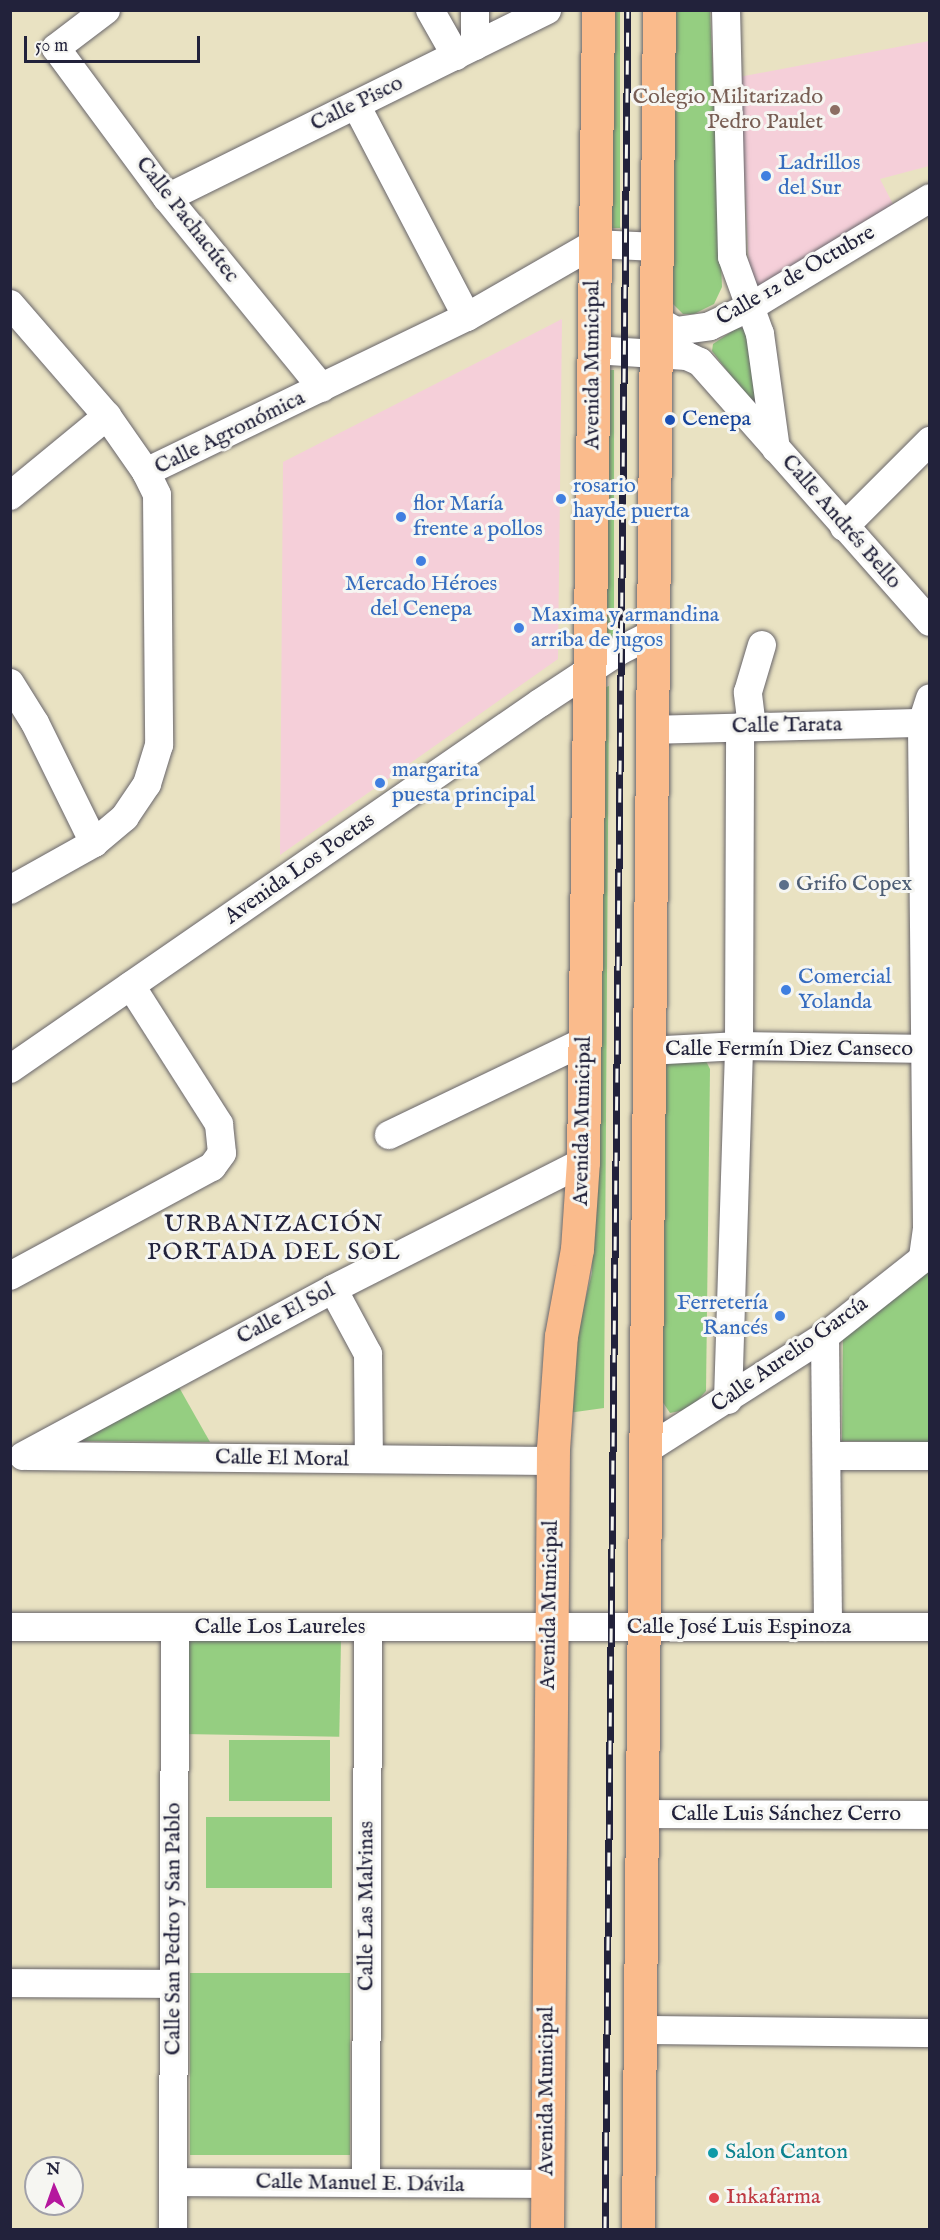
<!DOCTYPE html>
<html>
<head>
<meta charset="utf-8">
<style>
	body { margin:0 }
	#map { position:relative; width:940px; height:2240px; overflow:hidden; background:#e9e2c2; font-family:"IM FELL English",serif }
	div>[style] { position:absolute }
	.built>* { inset:0; background:#f5cfd9 }
	.green>* { inset:0; background:#95ce81; transform-origin:0 0 }
	.roads { filter:drop-shadow(0 0 2px #68656a) drop-shadow(0 0 2px #68656a) }
	.minor>* { height:28px; margin:-14px; padding:0 14px; transform-origin:14px; border-radius:14px; background:#fff }
	.major>* { height:33px; margin:-16.5px; padding:0 16.5px; transform-origin:16.5px; border-radius:16.5px; background:#fabb8c }
	.rail>* { height:7px; margin-top:-3.5px; transform-origin:0; background:repeating-linear-gradient(90deg,#f6f6f2 0 14px,#22223b 0 28px); box-sizing:border-box; border-block:2px solid #22223b }
	.dots>* { width:16px; height:16px; translate:-50% -50%; box-sizing:border-box; border:3px solid #f6f6f2; border-radius:50% }
	span { translate:-50% -50%; white-space:nowrap; text-align:center; line-height:1.15; -webkit-text-stroke:6px #f6f6f2; paint-order:stroke }
	.education-label { font-size:22px; color:#785e54 }
	.right { translate:-100% -50%; text-align:right }
	.street-label { font-size:22px; color:#22223b }
	.shop-label { font-size:22px; color:#366cbe }
	.left { translate:0 -50%; text-align:left }
	.transit-label { font-size:22px; color:#164399 }
	.service-label { font-size:22px; color:#4e5e75 }
	.culture-label { font-size:22px; color:#0d838f }
	.health-label { font-size:22px; color:#be3a42 }
	.neighbourhood-label { font-size:24px; color:#22223b; letter-spacing:1.5px }
	.frame { position:absolute; inset:0; border:12px solid #22223b; pointer-events:none }
	.north { position:absolute; left:24px; top:2156px; width:60px; height:60px; box-sizing:border-box; background:#f6f6f2; border:2px solid #a1a1a9; border-radius:50%; rotate:358deg; font-size:16px; font-weight:700; line-height:24px; text-align:center; color:#22223b }
	.north::after { content:''; display:block; margin:auto; width:21px; height:27px; background:#b5179e; clip-path:polygon(50% 0,100% 100%,50% 72%,0 100%) }
	.scale { position:absolute; left:24px; top:36px; width:176px; height:27px; box-sizing:border-box; border:3px solid #22223b; border-top:0; padding-left:8px; font-size:18px; line-height:21px; white-space:nowrap; color:#22223b; -webkit-text-stroke:4px #f6f6f2; paint-order:stroke }
</style>
</head>
<body>
<div id="map">
	<div class="built">
		<i style="clip-path:polygon(929px 41px,929px 166px,880px 179px,894px 206px,760px 288px,750px 286px,739px 77px)"></i>
		<i style="clip-path:polygon(562px 319px,558px 659px,280px 855px,283px 462px)"></i>
	</div>
	<div class="green">
		<i style="left:609px;top:11px;width:11px;height:217px"></i>
		<i style="clip-path:polygon(671px 11px,710px 11px,722px 287px,714px 304px,694px 314px,683px 314px,671px 302px)"></i>
		<i style="clip-path:polygon(737px 328px,745px 328px,759px 405px,754px 406px,712px 351px,713px 344px)"></i>
		<i style="left:604px;top:370px;width:10px;height:268px"></i>
		<i style="clip-path:polygon(609px 686px,604px 1408px,568px 1413px,573px 1350px,592px 1273px,601px 689px)"></i>
		<i style="clip-path:polygon(672px 1061px,706px 1061px,710px 1069px,706px 1391px,690px 1409px,670px 1413px,662px 1401px,665px 1065px)"></i>
		<i style="clip-path:polygon(929px 1268px,929px 1442px,842px 1441px,843px 1330px)"></i>
		<i style="clip-path:polygon(176px 1382px,210px 1442px,84px 1441px,76px 1437px)"></i>
		<i style="left:184px;top:1638px;width:157px;height:96px;rotate:1deg"></i>
		<i style="left:229px;top:1740px;width:101px;height:61px"></i>
		<i style="left:206px;top:1817px;width:126px;height:71px"></i>
		<i style="left:190px;top:1973px;width:160px;height:182px"></i>
	</div>
	<div class="roads">
		<div class="minor">
			<i style="left:106px;top:10px;width:63px;rotate:142.8deg"></i>
			<i style="left:56px;top:48px;width:187px;rotate:53.5deg"></i>
			<i style="left:167px;top:198px;width:245px;rotate:50.8deg"></i>
			<i style="left:430px;top:10px;width:53px;rotate:60.5deg"></i>
			<i style="left:726px;top:10px;width:247px;rotate:88.6deg"></i>
			<i style="left:732px;top:257px;width:82px;rotate:70deg"></i>
			<i style="left:760px;top:334px;width:116px;rotate:82.1deg"></i>
			<i style="left:475px;top:46px;width:36px;rotate:-90deg"></i>
			<i style="left:356px;top:105px;width:239px;rotate:62.4deg"></i>
			<i style="left:167px;top:198px;width:424px;rotate:-26.3deg"></i>
			<i style="left:10px;top:304px;width:148px;rotate:49.1deg"></i>
			<i style="left:107px;top:416px;width:68px;rotate:55.1deg"></i>
			<i style="left:146px;top:472px;width:25px;rotate:64deg"></i>
			<i style="left:157px;top:495px;width:250px;rotate:89.5deg"></i>
			<i style="left:159px;top:745px;width:41px;rotate:107.1deg"></i>
			<i style="left:147px;top:784px;width:40px;rotate:124deg"></i>
			<i style="left:125px;top:817px;width:40px;rotate:140deg"></i>
			<i style="left:94px;top:843px;width:96px;rotate:150.8deg"></i>
			<i style="left:658px;top:321px;width:21px;rotate:29deg"></i>
			<i style="left:676px;top:331px;width:34px;rotate:-8deg"></i>
			<i style="left:710px;top:326px;width:47px;rotate:-25.5deg"></i>
			<i style="left:752px;top:306px;width:208px;rotate:-31.2deg"></i>
			<i style="left:594px;top:350px;width:93px;rotate:3.7deg"></i>
			<i style="left:687px;top:356px;width:14px;rotate:25deg"></i>
			<i style="left:700px;top:362px;width:347px;rotate:48.5deg"></i>
			<i style="left:146px;top:472px;width:356px;rotate:-25.8deg"></i>
			<i style="left:467px;top:317px;width:146px;rotate:-29.9deg"></i>
			<i style="left:594px;top:244px;width:63px;rotate:2.7deg"></i>
			<i style="left:10px;top:496px;width:126px;rotate:-39.5deg"></i>
			<i style="left:844px;top:527px;width:122px;rotate:-45deg"></i>
			<i style="left:10px;top:683px;width:47px;rotate:58deg"></i>
			<i style="left:35px;top:723px;width:134px;rotate:63.8deg"></i>
			<i style="left:752px;top:727px;width:35px;rotate:-97deg"></i>
			<i style="left:748px;top:692px;width:49px;rotate:-73.4deg"></i>
			<i style="left:652px;top:730px;width:270px;rotate:-1.5deg"></i>
			<i style="left:648px;top:1051px;width:91px;rotate:-3.1deg"></i>
			<i style="left:739px;top:1046px;width:191px;rotate:0.9deg"></i>
			<i style="left:10px;top:1069px;width:644px;rotate:-34.63deg"></i>
			<i style="left:540px;top:703px;width:95px;rotate:-33.4deg"></i>
			<i style="left:619px;top:651px;width:38px;rotate:-27deg"></i>
			<i style="left:389px;top:1135px;width:217px;rotate:-25.6deg"></i>
			<i style="left:923px;top:1257px;width:29px;rotate:-82deg"></i>
			<i style="left:927px;top:1228px;width:505px;rotate:-90.57deg"></i>
			<i style="left:922px;top:723px;width:26px;rotate:-72deg"></i>
			<i style="left:10px;top:1276px;width:230px;rotate:-28.4deg"></i>
			<i style="left:212px;top:1167px;width:17px;rotate:-54deg"></i>
			<i style="left:222px;top:1153px;width:29px;rotate:-96deg"></i>
			<i style="left:219px;top:1124px;width:164px;rotate:-122.5deg"></i>
			<i style="left:333px;top:1289px;width:74px;rotate:61.7deg"></i>
			<i style="left:368px;top:1354px;width:105px;rotate:89.5deg"></i>
			<i style="left:825px;top:1336px;width:291px;rotate:89.4deg"></i>
			<i style="left:728px;top:1400px;width:354px;rotate:-88.2deg"></i>
			<i style="left:739px;top:1046px;width:319px;rotate:-89.8deg"></i>
			<i style="left:646px;top:1450px;width:212px;rotate:-32.5deg"></i>
			<i style="left:825px;top:1336px;width:134px;rotate:-38.3deg"></i>
			<i style="left:23px;top:1456px;width:352px;rotate:-28.3deg"></i>
			<i style="left:333px;top:1289px;width:280px;rotate:-26.9deg"></i>
			<i style="left:28px;top:1456px;width:525px;rotate:0.55deg"></i>
			<i style="left:827px;top:1456px;width:103px"></i>
			<i style="left:10px;top:1627px;width:920px"></i>
			<i style="left:642px;top:1814px;width:288px;rotate:0.2deg"></i>
			<i style="left:10px;top:1983px;width:164px;rotate:0.3deg"></i>
			<i style="left:641px;top:2030px;width:289px;rotate:0.6deg"></i>
			<i style="left:174px;top:2182px;width:372px;rotate:0.3deg"></i>
			<i style="left:366px;top:2183px;width:555px;rotate:-89.79deg"></i>
			<i style="left:173px;top:2230px;width:602px;rotate:-89.81deg"></i>
		</div>
		<div class="major">
			<i style="left:547px;top:2230px;width:781px;rotate:-89.56deg"></i>
			<i style="left:553px;top:1449px;width:113px;rotate:-86deg"></i>
			<i style="left:561px;top:1336px;width:88px;rotate:-79.6deg"></i>
			<i style="left:577px;top:1249px;width:87px;rotate:-86.1deg"></i>
			<i style="left:583px;top:1162px;width:1152px;rotate:-89.25deg"></i>
			<i style="left:638px;top:2230px;width:2220px;rotate:-89.46deg"></i>
		</div>
	</div>
	<div class="rail">
		<i style="left:605px;top:2230px;width:2220px;rotate:-89.41deg"></i>
	</div>
	<div class="dots">
		<i style="left:835px;top:110px;background:#8d6e63"></i>
		<i style="left:766px;top:176px;background:#3f7fe0"></i>
		<i style="left:670px;top:420px;background:#1a4fb4"></i>
		<i style="left:561px;top:499px;background:#3f7fe0"></i>
		<i style="left:401px;top:517px;background:#3f7fe0"></i>
		<i style="left:421px;top:561px;background:#3f7fe0"></i>
		<i style="left:519px;top:628px;background:#3f7fe0"></i>
		<i style="left:380px;top:783px;background:#3f7fe0"></i>
		<i style="left:784px;top:885px;background:#5c6f8a"></i>
		<i style="left:786px;top:990px;background:#3f7fe0"></i>
		<i style="left:780px;top:1316px;background:#3f7fe0"></i>
		<i style="left:713px;top:2153px;background:#0f9aa8"></i>
		<i style="left:714px;top:2198px;background:#e0444e"></i>
	</div>
	<div class="education-label">
		<span class="right" style="left:823px;top:110px">Colegio Militarizado<br>Pedro Paulet</span>
	</div>
	<div class="street-label">
		<span style="left:357px;top:104px;rotate:-26deg">Calle Pisco</span>
		<span style="left:187px;top:220px;rotate:52deg">Calle Pachacútec</span>
		<span style="left:796px;top:276px;rotate:-30deg">Calle 12 de Octubre</span>
		<span style="left:593px;top:365px;rotate:-90deg">Avenida Municipal</span>
		<span style="left:230px;top:433px;rotate:-26deg">Calle Agronómica</span>
		<span style="left:841px;top:522px;rotate:49deg">Calle Andrés Bello</span>
		<span style="left:787px;top:726px;rotate:-1deg">Calle Tarata</span>
		<span style="left:300px;top:869px;rotate:-35deg">Avenida Los Poetas</span>
		<span style="left:789px;top:1050px">Calle Fermín Diez Canseco</span>
		<span style="left:583px;top:1121px;rotate:-89deg">Avenida Municipal</span>
		<span style="left:286px;top:1314px;rotate:-28deg">Calle El Sol</span>
		<span style="left:790px;top:1355px;rotate:-35deg">Calle Aurelio García</span>
		<span style="left:282px;top:1459px;rotate:1deg">Calle El Moral</span>
		<span style="left:550px;top:1605px;rotate:-89deg">Avenida Municipal</span>
		<span style="left:280px;top:1628px">Calle Los Laureles</span>
		<span style="left:739px;top:1628px">Calle José Luis Espinoza</span>
		<span style="left:786px;top:1815px">Calle Luis Sánchez Cerro</span>
		<span style="left:367px;top:1906px;rotate:-90deg">Calle Las Malvinas</span>
		<span style="left:174px;top:1929px;rotate:-90deg">Calle San Pedro y San Pablo</span>
		<span style="left:547px;top:2091px;rotate:-90deg">Avenida Municipal</span>
		<span style="left:360px;top:2184px;rotate:1deg">Calle Manuel E. Dávila</span>
	</div>
	<div class="shop-label">
		<span class="left" style="left:778px;top:176px">Ladrillos<br>del Sur</span>
		<span class="left" style="left:573px;top:499px">rosario<br>hayde puerta</span>
		<span class="left" style="left:413px;top:517px">flor María<br>frente a pollos</span>
		<span style="left:421px;top:597px">Mercado Héroes<br>del Cenepa</span>
		<span class="left" style="left:531px;top:628px">Maxima y armandina<br>arriba de jugos</span>
		<span class="left" style="left:392px;top:783px">margarita<br>puesta principal</span>
		<span class="left" style="left:798px;top:990px">Comercial<br>Yolanda</span>
		<span class="right" style="left:768px;top:1316px">Ferretería<br>Rancés</span>
	</div>
	<div class="transit-label">
		<span class="left" style="left:682px;top:420px">Cenepa</span>
	</div>
	<div class="service-label">
		<span class="left" style="left:796px;top:885px">Grifo Copex</span>
	</div>
	<div class="culture-label">
		<span class="left" style="left:725px;top:2153px">Salon Canton</span>
	</div>
	<div class="health-label">
		<span class="left" style="left:726px;top:2198px">Inkafarma</span>
	</div>
	<div class="neighbourhood-label">
		<span style="left:274px;top:1239px">URBANIZACIÓN<br>PORTADA DEL SOL</span>
	</div>
	<div class="frame"></div>
	<div class="north">N</div>
	<div class="scale">50 m</div>
</div>
</body>
</html>
